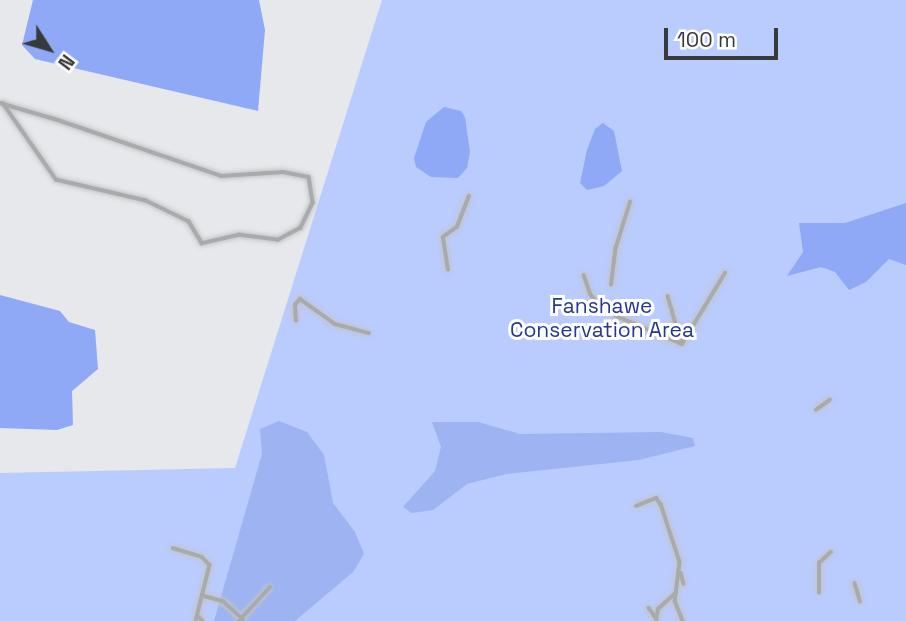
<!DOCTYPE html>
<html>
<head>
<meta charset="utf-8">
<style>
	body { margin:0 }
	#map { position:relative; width:906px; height:621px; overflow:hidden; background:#e6e8eb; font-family:"Space Grotesk",sans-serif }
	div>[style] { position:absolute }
	.green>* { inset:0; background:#bacbfd }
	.forest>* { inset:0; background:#9db3f2 }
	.water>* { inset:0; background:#8fa9f7 }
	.roads { filter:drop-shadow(0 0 2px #c3c5c8) drop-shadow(0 0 2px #c3c5c8) }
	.lane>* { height:3.5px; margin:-1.75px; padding:0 1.75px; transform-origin:1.75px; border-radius:1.75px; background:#a9aaab }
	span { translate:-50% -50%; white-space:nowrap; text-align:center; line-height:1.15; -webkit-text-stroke:6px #fff; paint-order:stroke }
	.park-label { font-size:21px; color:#25378f }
	.north { position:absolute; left:14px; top:14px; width:70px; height:70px; -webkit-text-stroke:5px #fff; paint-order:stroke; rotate:127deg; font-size:19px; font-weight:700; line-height:28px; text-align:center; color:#38393a }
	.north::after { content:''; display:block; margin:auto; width:24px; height:32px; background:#38393a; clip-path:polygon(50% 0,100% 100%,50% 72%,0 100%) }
	.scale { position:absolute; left:664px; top:28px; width:114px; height:32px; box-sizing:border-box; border:4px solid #38393a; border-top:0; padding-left:9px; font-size:21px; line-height:24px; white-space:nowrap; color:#38393a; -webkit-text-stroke:5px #fff; paint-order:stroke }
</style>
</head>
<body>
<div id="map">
	<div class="green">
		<i style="clip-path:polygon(382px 0,906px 0,906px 621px,0 621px,0 473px,235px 468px)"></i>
	</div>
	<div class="forest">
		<i style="clip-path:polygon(279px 421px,307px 432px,324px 455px,333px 503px,355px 532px,364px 554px,353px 572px,295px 621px,214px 621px,262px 454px,260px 429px)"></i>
		<i style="clip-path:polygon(432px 422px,478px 422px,520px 434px,661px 432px,693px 438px,695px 446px,639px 460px,506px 474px,467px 484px,433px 510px,412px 513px,403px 507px,435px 471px,441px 447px)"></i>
	</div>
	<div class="water">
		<i style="clip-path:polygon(33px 0,259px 0,265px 30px,258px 111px,35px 59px,22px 45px)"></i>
		<i style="clip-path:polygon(444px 107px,461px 111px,465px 117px,470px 152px,467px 168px,458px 178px,431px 177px,416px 167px,414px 158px,426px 122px)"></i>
		<i style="clip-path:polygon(603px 123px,614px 131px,622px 171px,604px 186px,587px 190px,580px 183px,587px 150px,595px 129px)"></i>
		<i style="clip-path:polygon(906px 203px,906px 265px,889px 259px,866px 282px,849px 290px,835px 272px,821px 267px,787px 276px,803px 252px,799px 223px,845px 223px)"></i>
		<i style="clip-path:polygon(0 295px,60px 311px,69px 322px,95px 330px,98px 369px,72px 391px,73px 425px,57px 430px,0 428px)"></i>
	</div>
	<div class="roads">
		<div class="lane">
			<i style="left:0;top:103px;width:60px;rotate:16.3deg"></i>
			<i style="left:58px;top:120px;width:173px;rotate:18.9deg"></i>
			<i style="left:222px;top:176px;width:61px;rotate:-3.8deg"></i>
			<i style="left:283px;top:172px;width:26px;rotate:11deg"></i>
			<i style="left:309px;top:177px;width:26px;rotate:81deg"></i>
			<i style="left:313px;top:203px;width:28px;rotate:116deg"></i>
			<i style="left:301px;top:228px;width:26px;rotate:152deg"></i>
			<i style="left:278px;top:240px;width:38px;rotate:-173deg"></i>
			<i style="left:240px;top:235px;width:39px;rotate:167deg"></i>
			<i style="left:202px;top:244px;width:26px;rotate:-121deg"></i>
			<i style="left:189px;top:222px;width:48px;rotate:-154deg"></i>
			<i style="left:146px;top:201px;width:92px;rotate:-166.9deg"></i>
			<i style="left:56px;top:180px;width:93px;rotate:-124.9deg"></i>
			<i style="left:448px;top:270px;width:33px;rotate:-99deg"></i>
			<i style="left:443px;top:237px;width:17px;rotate:-36deg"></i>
			<i style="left:457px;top:227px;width:33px;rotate:-69deg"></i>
			<i style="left:584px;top:275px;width:21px;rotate:71deg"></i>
			<i style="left:591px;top:295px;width:21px;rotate:49deg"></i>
			<i style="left:605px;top:311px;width:84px;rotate:23.2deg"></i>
			<i style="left:682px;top:344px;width:83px;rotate:-58.8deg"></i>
			<i style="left:611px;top:285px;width:38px;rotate:-83deg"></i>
			<i style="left:616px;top:247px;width:47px;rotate:-72.7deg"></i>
			<i style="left:668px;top:296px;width:48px;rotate:74.2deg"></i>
			<i style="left:296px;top:321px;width:16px;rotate:-94deg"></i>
			<i style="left:295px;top:305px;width:8px;rotate:-50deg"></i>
			<i style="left:300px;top:299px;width:43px;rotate:35.5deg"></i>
			<i style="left:335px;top:324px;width:35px;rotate:15deg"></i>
			<i style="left:816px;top:410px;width:17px;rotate:-36deg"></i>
			<i style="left:636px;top:506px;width:22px;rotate:-22deg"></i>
			<i style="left:656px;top:498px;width:8px;rotate:50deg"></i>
			<i style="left:661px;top:504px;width:61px;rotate:71.9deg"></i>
			<i style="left:680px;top:562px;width:39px;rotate:97deg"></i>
			<i style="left:675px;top:601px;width:22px;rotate:68deg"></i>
			<i style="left:173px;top:548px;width:30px;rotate:17deg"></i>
			<i style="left:202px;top:557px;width:11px;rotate:45deg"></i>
			<i style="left:210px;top:565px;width:58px;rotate:104deg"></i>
			<i style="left:681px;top:573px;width:11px;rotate:75deg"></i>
			<i style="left:855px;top:583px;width:19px;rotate:74deg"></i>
			<i style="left:819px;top:593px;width:30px;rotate:-90deg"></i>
			<i style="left:819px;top:563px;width:16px;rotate:-43deg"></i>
			<i style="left:204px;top:596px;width:20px;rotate:15deg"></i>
			<i style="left:223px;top:601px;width:27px;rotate:42deg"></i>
			<i style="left:649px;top:608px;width:12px;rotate:55deg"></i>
			<i style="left:198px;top:616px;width:7px;rotate:45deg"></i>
			<i style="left:239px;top:621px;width:46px;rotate:-47.6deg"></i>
			<i style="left:656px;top:621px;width:12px;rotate:-81deg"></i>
			<i style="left:658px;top:609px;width:24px;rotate:-42deg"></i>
		</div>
	</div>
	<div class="park-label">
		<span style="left:602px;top:318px">Fanshawe<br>Conservation Area</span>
	</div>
	<div class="north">N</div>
	<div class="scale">100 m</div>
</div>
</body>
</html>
